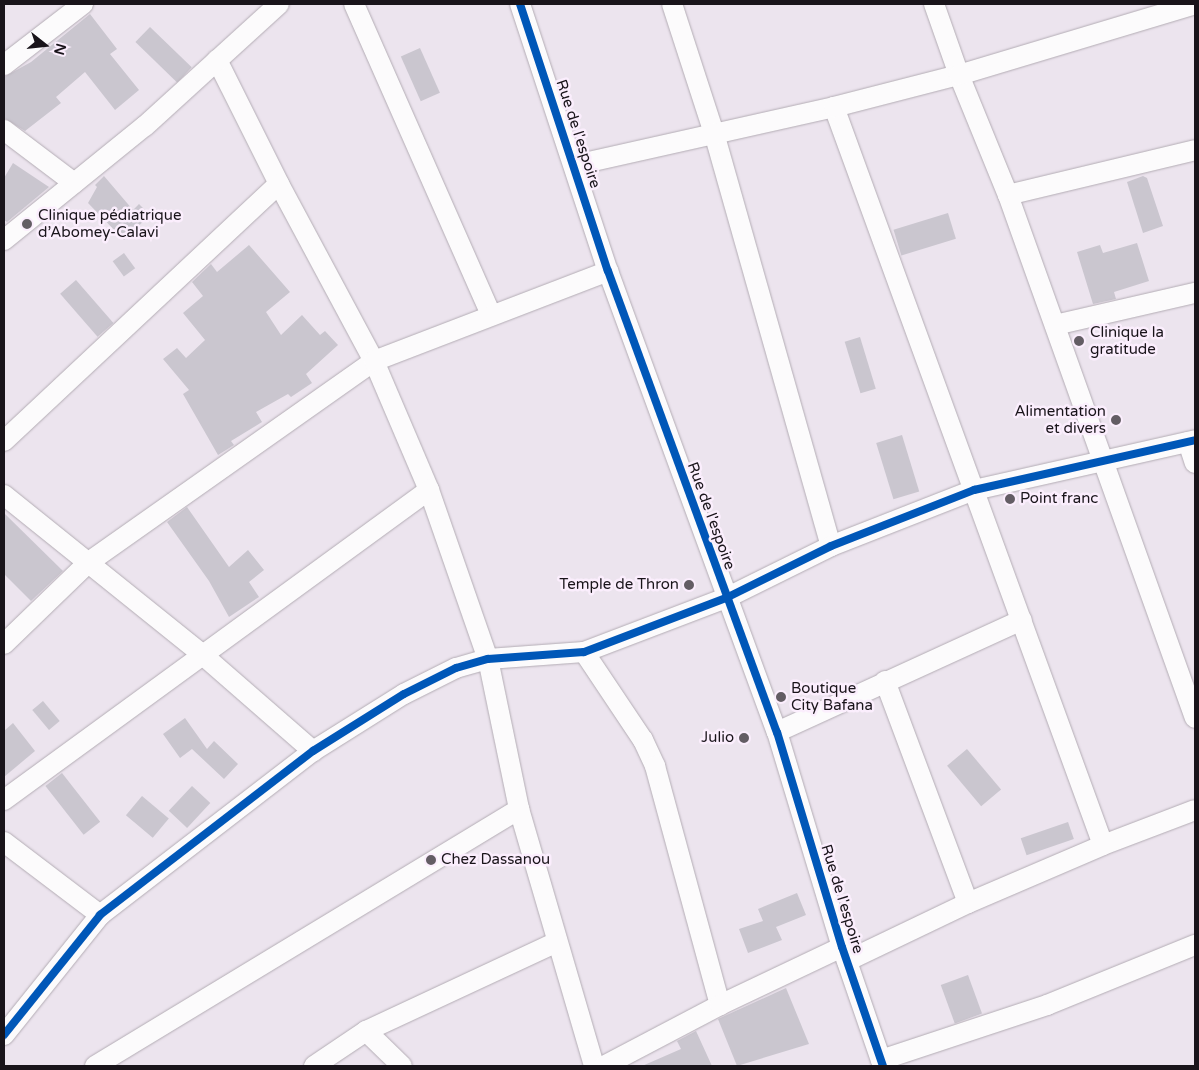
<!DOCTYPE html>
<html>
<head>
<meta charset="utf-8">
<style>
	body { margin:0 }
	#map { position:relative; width:1199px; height:1070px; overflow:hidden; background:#ece4ee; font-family:"Varela Round",sans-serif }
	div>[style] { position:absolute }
	.building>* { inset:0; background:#cac6cf; transform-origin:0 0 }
	.roads { filter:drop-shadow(0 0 1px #b3acb4) drop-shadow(0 0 1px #b3acb4) }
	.minor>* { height:20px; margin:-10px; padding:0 10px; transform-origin:10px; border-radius:10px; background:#fcfbfc }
	.cycleway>* { height:8px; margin:-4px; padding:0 4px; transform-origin:4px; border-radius:4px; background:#0057b8 }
	.dots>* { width:14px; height:14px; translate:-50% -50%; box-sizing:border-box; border:2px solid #fbeefd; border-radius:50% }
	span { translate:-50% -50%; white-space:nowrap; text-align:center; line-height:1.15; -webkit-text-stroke:5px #fbeefd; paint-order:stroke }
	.street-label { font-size:15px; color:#19141a }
	.poi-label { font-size:15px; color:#19141a }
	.left { translate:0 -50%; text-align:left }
	.right { translate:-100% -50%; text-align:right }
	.frame { position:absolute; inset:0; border:5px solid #19141a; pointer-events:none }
	.north { position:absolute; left:20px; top:20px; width:50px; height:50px; -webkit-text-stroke:4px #fbeefd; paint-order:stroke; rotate:106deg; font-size:14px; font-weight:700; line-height:20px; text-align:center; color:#19141a }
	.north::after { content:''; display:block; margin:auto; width:18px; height:22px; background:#19141a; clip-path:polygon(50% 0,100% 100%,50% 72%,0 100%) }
</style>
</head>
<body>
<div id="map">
	<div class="building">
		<i style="clip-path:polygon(90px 14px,117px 49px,110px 54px,139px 90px,115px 110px,85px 72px,56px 97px,61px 103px,25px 131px,4px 118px,4px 77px,31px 62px)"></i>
		<i style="left:150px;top:27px;width:58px;height:21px;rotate:44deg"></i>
		<i style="left:420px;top:48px;width:49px;height:21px;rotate:66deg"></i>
		<i style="clip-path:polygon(13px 163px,49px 187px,7px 222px,4px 220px,4px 178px)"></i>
		<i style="clip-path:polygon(104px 176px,133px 210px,139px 204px,150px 215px,124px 240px,88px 203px,97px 187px,95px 185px)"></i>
		<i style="clip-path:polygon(1143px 176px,1147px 178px,1163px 226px,1143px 233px,1127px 182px)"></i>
		<i style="left:948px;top:213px;width:27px;height:57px;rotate:73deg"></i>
		<i style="clip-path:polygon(1137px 243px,1149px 281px,1114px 292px,1116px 299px,1093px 304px,1077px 252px,1100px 245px,1103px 253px)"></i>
		<i style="clip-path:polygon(249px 245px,290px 292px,266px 312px,281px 335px,302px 315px,320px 335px,325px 331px,338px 345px,306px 374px,312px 383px,291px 397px,288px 394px,256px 412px,262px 422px,231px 441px,234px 445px,218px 455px,183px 394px,189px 390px,163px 359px,177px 348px,186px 358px,205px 340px,183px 313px,203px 296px,192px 282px,211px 264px,217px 272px)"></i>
		<i style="left:124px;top:253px;width:19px;height:14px;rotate:54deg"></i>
		<i style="left:76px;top:280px;width:57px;height:21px;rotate:49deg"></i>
		<i style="left:860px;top:337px;width:54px;height:16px;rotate:73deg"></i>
		<i style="left:902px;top:435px;width:59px;height:27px;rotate:73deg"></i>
		<i style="clip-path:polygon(187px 507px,229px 567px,248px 550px,264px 570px,249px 582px,259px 597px,229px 617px,209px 581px,167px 522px)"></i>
		<i style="clip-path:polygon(4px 513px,63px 571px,31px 601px,4px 574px)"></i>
		<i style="left:43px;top:701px;width:26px;height:14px;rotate:50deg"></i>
		<i style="clip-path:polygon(185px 718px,207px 749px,214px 741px,238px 764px,224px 779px,192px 749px,180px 758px,163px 734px)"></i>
		<i style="clip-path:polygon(13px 723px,35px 751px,4px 777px,4px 731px)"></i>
		<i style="left:967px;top:749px;width:53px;height:26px;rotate:50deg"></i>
		<i style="left:62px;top:773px;width:62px;height:21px;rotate:52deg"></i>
		<i style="left:192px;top:786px;width:25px;height:34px;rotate:43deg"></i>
		<i style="left:142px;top:796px;width:35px;height:25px;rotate:40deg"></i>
		<i style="left:1068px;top:822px;width:18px;height:50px;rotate:71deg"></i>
		<i style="clip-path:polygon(797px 893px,806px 915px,776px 927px,782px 940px,748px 953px,739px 929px,763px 921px,758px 909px)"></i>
		<i style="left:968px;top:975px;width:41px;height:29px;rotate:70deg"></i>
		<i style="clip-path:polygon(786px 988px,809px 1044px,737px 1066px,718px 1019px)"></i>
		<i style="clip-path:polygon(696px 1031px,712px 1066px,642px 1066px,681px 1049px,677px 1041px)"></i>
	</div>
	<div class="roads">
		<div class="minor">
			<i style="left:354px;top:4px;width:339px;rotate:66.2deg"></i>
			<i style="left:520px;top:4px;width:281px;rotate:71.8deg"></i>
			<i style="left:608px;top:271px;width:491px;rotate:69.9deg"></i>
			<i style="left:777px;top:732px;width:225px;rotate:73.2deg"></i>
			<i style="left:842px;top:947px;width:126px;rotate:71deg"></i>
			<i style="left:672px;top:4px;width:136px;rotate:72deg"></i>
			<i style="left:714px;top:133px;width:429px;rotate:74.2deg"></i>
			<i style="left:934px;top:4px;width:75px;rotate:70.6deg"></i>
			<i style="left:959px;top:75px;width:130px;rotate:67.8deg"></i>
			<i style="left:1008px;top:195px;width:555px;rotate:70.33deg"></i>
			<i style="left:217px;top:60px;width:139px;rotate:63.4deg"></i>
			<i style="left:279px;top:184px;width:201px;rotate:61.8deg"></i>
			<i style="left:374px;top:361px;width:140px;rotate:66.9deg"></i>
			<i style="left:429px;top:490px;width:179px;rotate:70.8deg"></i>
			<i style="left:488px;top:659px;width:153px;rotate:78.3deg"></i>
			<i style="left:519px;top:809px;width:268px;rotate:73.7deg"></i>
			<i style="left:4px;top:65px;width:100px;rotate:-37.7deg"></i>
			<i style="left:834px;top:107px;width:785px;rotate:69.97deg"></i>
			<i style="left:4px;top:130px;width:88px;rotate:37.1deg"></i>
			<i style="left:575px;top:165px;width:265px;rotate:-12.6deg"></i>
			<i style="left:834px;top:107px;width:129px;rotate:-14.4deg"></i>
			<i style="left:959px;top:75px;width:246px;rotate:-16.7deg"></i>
			<i style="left:1008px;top:195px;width:192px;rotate:-13.5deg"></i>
			<i style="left:4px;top:240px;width:181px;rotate:-39deg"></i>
			<i style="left:145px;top:126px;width:181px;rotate:-42.3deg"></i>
			<i style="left:1055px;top:325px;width:144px;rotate:-12.9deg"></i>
			<i style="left:4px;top:441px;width:376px;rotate:-43.1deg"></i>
			<i style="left:1188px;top:442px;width:22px;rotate:72deg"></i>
			<i style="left:4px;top:495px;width:257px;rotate:38.8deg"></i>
			<i style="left:204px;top:656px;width:145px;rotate:41.1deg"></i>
			<i style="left:4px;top:644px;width:118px;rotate:-44deg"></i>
			<i style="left:89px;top:562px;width:349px;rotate:-35.2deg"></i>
			<i style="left:374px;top:361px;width:251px;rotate:-21deg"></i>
			<i style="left:584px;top:652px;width:106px;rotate:56.2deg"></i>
			<i style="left:643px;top:740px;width:29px;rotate:65deg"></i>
			<i style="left:655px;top:766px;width:248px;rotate:74.8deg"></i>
			<i style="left:885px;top:681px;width:237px;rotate:69.5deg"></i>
			<i style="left:777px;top:732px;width:269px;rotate:-24.6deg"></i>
			<i style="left:4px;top:800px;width:526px;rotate:-36.11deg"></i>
			<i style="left:4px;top:842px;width:121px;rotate:37.2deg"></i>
			<i style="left:847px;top:961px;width:134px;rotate:-25.6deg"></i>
			<i style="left:968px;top:903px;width:147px;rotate:-23.2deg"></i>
			<i style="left:1103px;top:845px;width:98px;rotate:-20.8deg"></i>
			<i style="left:366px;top:1031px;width:50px;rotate:44.2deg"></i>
			<i style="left:4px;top:1035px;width:154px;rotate:-51.3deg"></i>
			<i style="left:100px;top:915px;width:269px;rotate:-37.6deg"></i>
			<i style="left:313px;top:751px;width:107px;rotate:-32.1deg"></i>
			<i style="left:404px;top:694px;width:58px;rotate:-26.6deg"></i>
			<i style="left:456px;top:668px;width:33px;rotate:-16deg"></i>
			<i style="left:488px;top:659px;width:96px;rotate:-4.2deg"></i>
			<i style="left:584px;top:652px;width:152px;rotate:-20.8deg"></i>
			<i style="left:726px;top:598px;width:117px;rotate:-26.3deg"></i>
			<i style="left:831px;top:546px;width:154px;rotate:-21.4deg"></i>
			<i style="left:974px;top:490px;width:227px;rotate:-12.7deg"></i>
			<i style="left:881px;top:1060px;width:175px;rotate:-18.3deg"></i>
			<i style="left:1047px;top:1005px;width:160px;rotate:-22.1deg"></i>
			<i style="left:95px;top:1066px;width:496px;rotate:-31.2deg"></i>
			<i style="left:314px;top:1066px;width:63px;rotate:-33.9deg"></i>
			<i style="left:366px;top:1031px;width:211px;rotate:-25deg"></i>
			<i style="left:604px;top:1066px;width:131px;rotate:-27.7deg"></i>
			<i style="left:720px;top:1005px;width:135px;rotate:-25.4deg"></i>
		</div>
	</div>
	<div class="cycleway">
		<i style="left:520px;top:4px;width:281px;rotate:71.8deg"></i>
		<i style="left:608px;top:271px;width:491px;rotate:69.9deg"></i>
		<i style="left:777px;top:732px;width:225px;rotate:73.2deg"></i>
		<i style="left:842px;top:947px;width:126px;rotate:71deg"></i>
		<i style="left:4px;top:1035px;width:154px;rotate:-51.3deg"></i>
		<i style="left:100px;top:915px;width:269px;rotate:-37.6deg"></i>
		<i style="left:313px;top:751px;width:107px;rotate:-32.1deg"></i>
		<i style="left:404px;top:694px;width:58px;rotate:-26.6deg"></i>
		<i style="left:456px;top:668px;width:33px;rotate:-16deg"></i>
		<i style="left:488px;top:659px;width:96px;rotate:-4.2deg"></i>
		<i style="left:584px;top:652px;width:152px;rotate:-20.8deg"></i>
		<i style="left:726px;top:598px;width:117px;rotate:-26.3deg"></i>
		<i style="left:831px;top:546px;width:154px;rotate:-21.4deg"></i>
		<i style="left:974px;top:490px;width:227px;rotate:-12.7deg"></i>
	</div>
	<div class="dots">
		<i style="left:27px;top:224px;background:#635d64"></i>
		<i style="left:1079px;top:341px;background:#635d64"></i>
		<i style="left:1116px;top:420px;background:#635d64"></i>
		<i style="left:1010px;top:499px;background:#635d64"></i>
		<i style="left:689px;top:585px;background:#635d64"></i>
		<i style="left:781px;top:697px;background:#635d64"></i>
		<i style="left:744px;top:738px;background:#635d64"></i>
		<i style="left:431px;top:860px;background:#635d64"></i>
	</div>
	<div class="street-label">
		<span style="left:578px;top:134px;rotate:72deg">Rue de l'espoire</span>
		<span style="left:711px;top:516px;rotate:70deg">Rue de l'espoire</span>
		<span style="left:842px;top:899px;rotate:73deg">Rue de l'espoire</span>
	</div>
	<div class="poi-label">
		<span class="left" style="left:38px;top:224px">Clinique pédiatrique<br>d’Abomey-Calavi</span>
		<span class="left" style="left:1090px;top:341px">Clinique la<br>gratitude</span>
		<span class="right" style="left:1106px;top:420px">Alimentation<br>et divers</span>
		<span class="left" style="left:1020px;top:499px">Point franc</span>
		<span class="right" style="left:679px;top:585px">Temple de Thron</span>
		<span class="left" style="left:791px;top:697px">Boutique<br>City Bafana</span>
		<span class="right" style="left:734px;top:738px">Julio</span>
		<span class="left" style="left:441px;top:860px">Chez Dassanou</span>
	</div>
	<div class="frame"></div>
	<div class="north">N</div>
</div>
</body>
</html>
